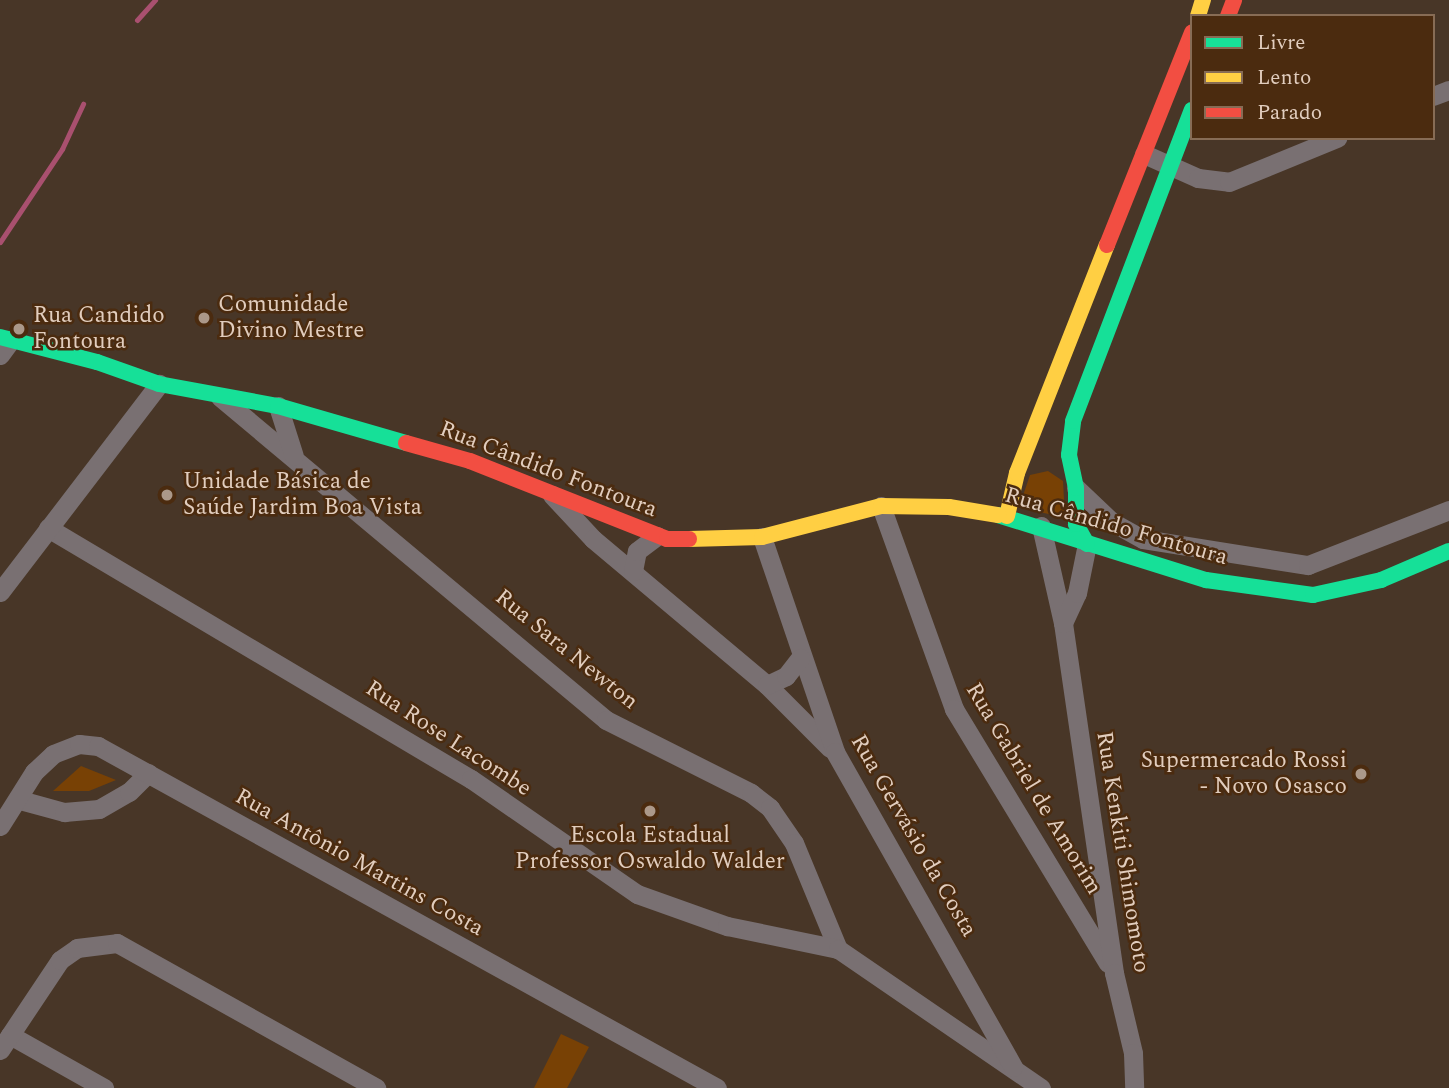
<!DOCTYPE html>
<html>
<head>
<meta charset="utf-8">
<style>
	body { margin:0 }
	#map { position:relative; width:1449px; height:1088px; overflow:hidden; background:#483627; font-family:Spectral,serif }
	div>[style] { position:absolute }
	.green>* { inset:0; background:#784105 }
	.stream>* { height:5px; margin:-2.5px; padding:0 2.5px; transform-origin:2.5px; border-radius:2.5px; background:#a9506f }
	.street>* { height:19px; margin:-9.5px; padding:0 9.5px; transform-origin:9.5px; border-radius:9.5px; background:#797072 }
	.fast>* { height:16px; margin:-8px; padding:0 8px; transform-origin:8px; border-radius:8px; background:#16e098 }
	.slow>* { height:16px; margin:-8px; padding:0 8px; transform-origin:8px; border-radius:8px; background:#ffcf43 }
	.jam>* { height:16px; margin:-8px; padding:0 8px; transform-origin:8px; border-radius:8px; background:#f24e42 }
	.dots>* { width:19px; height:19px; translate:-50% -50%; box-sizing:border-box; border:4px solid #4b2b0f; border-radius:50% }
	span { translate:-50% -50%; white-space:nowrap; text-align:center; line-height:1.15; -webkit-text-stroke:5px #4b2b0f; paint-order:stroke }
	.poi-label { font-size:23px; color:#e1cdbe }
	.left { translate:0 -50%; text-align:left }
	.right { translate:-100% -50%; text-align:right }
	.street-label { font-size:23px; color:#e1cdbe }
	.legend { position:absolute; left:1190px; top:14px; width:245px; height:126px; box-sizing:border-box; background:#4b2b0f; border:2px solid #876c55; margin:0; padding:9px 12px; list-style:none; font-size:21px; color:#e1cdbe }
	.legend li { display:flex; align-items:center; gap:14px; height:35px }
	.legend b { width:35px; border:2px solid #876c55 }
</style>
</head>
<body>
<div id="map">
	<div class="green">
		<i style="clip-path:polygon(1048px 471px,1063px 481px,1065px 518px,1019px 507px,1030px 475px)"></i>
		<i style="clip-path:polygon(81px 766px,116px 780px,89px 791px,53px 791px)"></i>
		<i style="clip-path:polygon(561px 1034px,589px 1047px,567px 1088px,534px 1088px)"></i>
	</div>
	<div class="stream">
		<i style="left:137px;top:20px;width:27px;rotate:-48deg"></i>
		<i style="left:0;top:242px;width:112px;rotate:-56.3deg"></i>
		<i style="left:62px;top:149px;width:50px;rotate:-65deg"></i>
	</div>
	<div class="street">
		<i style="left:1433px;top:96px;width:17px;rotate:-21deg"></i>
		<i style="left:1144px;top:154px;width:59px;rotate:24deg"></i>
		<i style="left:1198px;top:178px;width:31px;rotate:7deg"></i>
		<i style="left:1229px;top:182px;width:117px;rotate:-22.2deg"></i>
		<i style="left:0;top:355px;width:19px;rotate:-54deg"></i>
		<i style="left:220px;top:397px;width:503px;rotate:39.92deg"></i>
		<i style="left:606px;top:720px;width:162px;rotate:26.7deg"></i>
		<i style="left:751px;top:793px;width:24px;rotate:38deg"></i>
		<i style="left:770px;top:808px;width:42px;rotate:55.6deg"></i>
		<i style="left:794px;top:843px;width:115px;rotate:67.5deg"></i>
		<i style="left:278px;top:406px;width:52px;rotate:72.3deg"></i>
		<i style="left:1076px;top:488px;width:50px;rotate:43.4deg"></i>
		<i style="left:1112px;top:522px;width:35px;rotate:29deg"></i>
		<i style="left:1143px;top:539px;width:167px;rotate:9deg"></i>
		<i style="left:1308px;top:565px;width:151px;rotate:-21.3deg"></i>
		<i style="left:552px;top:495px;width:60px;rotate:47deg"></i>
		<i style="left:593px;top:539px;width:227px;rotate:40deg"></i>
		<i style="left:767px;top:685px;width:89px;rotate:45deg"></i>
		<i style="left:881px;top:506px;width:216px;rotate:70.2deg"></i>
		<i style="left:954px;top:709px;width:297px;rotate:58.8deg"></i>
		<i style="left:1041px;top:526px;width:99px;rotate:77.2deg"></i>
		<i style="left:1063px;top:623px;width:354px;rotate:81.7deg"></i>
		<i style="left:1114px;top:973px;width:82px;rotate:76.6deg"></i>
		<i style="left:1133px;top:1053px;width:35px;rotate:88deg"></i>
		<i style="left:48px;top:528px;width:492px;rotate:30.7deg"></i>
		<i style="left:471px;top:779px;width:202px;rotate:34.7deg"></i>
		<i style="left:637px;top:894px;width:96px;rotate:19.6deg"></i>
		<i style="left:727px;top:926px;width:113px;rotate:11.7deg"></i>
		<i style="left:838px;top:949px;width:246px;rotate:34.4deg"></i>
		<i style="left:762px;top:537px;width:227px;rotate:71.2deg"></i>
		<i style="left:835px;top:752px;width:362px;rotate:60.5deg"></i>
		<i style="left:633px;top:571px;width:20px;rotate:-79deg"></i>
		<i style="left:637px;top:551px;width:25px;rotate:-37deg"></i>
		<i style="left:0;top:592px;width:262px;rotate:-52.6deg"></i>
		<i style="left:1063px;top:623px;width:33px;rotate:-65deg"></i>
		<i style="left:1077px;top:593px;width:50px;rotate:-78.5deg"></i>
		<i style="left:767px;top:685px;width:21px;rotate:-25deg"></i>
		<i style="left:786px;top:676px;width:23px;rotate:-52deg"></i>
		<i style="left:20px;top:800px;width:46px;rotate:15.3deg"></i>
		<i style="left:64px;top:812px;width:35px;rotate:-5deg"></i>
		<i style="left:99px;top:809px;width:34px;rotate:-30deg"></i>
		<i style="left:129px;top:792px;width:27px;rotate:-45deg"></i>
		<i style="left:0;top:826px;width:64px;rotate:-57.8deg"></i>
		<i style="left:34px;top:772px;width:26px;rotate:-43deg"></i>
		<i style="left:53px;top:754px;width:28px;rotate:-21deg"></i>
		<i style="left:79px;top:744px;width:19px;rotate:6deg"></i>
		<i style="left:98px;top:746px;width:707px;rotate:28.92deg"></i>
		<i style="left:10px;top:1035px;width:108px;rotate:29.4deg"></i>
		<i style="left:0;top:1050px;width:108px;rotate:-56.3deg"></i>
		<i style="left:60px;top:960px;width:21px;rotate:-35deg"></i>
		<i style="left:77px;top:948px;width:40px;rotate:-7.1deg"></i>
		<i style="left:117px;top:943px;width:297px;rotate:29.2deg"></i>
	</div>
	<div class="fast">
		<i style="left:0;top:337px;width:100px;rotate:14.5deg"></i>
		<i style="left:97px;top:362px;width:66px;rotate:19.5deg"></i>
		<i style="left:159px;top:384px;width:121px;rotate:10.5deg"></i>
		<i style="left:278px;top:406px;width:133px;rotate:16.1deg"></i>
		<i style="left:998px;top:515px;width:218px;rotate:17.4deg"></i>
		<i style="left:1206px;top:580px;width:108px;rotate:8deg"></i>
		<i style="left:1313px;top:595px;width:70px;rotate:-12.4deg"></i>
		<i style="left:1381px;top:580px;width:74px;rotate:-23.1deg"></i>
		<i style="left:1087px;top:544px;width:23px;rotate:-119deg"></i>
		<i style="left:1076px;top:524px;width:36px;rotate:-90deg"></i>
		<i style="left:1076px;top:488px;width:34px;rotate:-102deg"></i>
		<i style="left:1069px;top:455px;width:34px;rotate:-83deg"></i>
		<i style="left:1073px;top:421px;width:333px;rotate:-69.1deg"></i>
	</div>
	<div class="slow">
		<i style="left:1198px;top:16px;width:17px;rotate:-73deg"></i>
		<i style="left:1007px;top:516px;width:44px;rotate:-76.9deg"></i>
		<i style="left:1017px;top:473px;width:245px;rotate:-68.5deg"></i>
		<i style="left:689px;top:539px;width:73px;rotate:-1.6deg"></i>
		<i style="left:762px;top:537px;width:123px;rotate:-14.6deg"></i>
		<i style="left:881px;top:506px;width:68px;rotate:0.8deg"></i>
		<i style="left:949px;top:507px;width:50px;rotate:9.3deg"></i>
	</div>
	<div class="jam">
		<i style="left:1228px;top:16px;width:17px;rotate:-69deg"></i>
		<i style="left:1107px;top:245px;width:229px;rotate:-68.2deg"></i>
		<i style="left:406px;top:443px;width:66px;rotate:15.7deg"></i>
		<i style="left:470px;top:461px;width:212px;rotate:21.6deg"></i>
		<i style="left:667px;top:539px;width:22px"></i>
	</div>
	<div class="dots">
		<i style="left:204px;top:318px;background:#ab9889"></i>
		<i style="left:19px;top:329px;background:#ab9889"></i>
		<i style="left:167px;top:495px;background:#ab9889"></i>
		<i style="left:1361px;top:774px;background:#ab9889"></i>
		<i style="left:650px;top:811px;background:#ab9889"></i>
	</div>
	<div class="poi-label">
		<span class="left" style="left:218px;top:318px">Comunidade<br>Divino Mestre</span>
		<span class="left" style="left:33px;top:329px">Rua Candido<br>Fontoura</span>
		<span class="left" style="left:183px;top:495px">Unidade Básica de<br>Saúde Jardim Boa Vista</span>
		<span class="right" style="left:1347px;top:774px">Supermercado Rossi<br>- Novo Osasco</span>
		<span style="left:650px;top:849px">Escola Estadual<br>Professor Oswaldo Walder</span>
	</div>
	<div class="street-label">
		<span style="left:548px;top:470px;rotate:21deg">Rua Cândido Fontoura</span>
		<span style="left:1116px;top:527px;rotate:16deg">Rua Cândido Fontoura</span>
		<span style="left:566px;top:650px;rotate:39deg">Rua Sara Newton</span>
		<span style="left:448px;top:739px;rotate:33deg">Rua Rose Lacombe</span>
		<span style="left:1033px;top:789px;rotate:59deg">Rua Gabriel de Amorim</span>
		<span style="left:913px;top:836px;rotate:60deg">Rua Gervásio da Costa</span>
		<span style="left:1122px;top:852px;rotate:81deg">Rua Kenkiti Shimomoto</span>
		<span style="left:359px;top:863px;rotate:29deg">Rua Antônio Martins Costa</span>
	</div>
	<ul class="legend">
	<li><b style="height:9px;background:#16e098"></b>Livre</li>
	<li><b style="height:9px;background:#ffcf43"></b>Lento</li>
	<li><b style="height:9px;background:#f24e42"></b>Parado</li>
	</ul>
</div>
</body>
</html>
